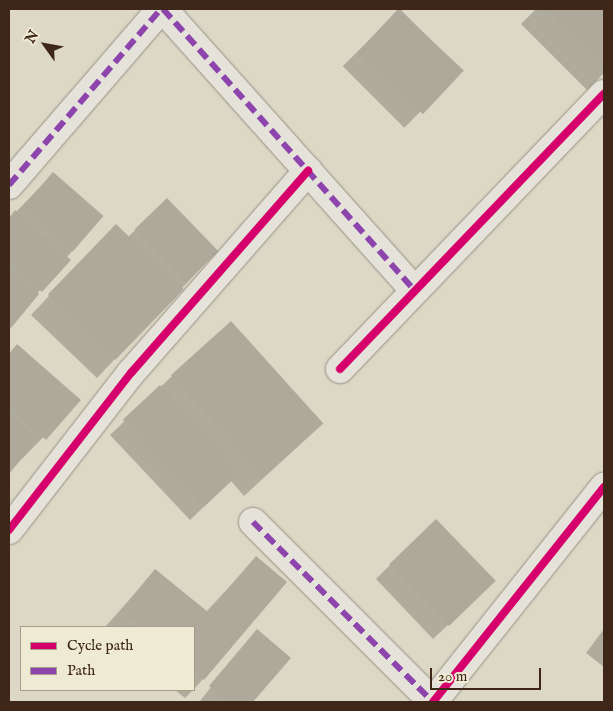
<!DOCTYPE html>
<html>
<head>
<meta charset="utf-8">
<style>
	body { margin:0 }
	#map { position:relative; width:613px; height:711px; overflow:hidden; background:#ddd8c5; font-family:"IM FELL English",serif }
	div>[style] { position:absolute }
	.shadow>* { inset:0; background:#0003; transform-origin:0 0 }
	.building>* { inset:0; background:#afa99c; transform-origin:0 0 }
	.roads { filter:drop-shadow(0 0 1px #969084) drop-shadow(0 0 1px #969084) }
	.minor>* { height:28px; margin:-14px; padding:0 14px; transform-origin:14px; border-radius:14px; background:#e5e2d9 }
	.quiet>* { height:6px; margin-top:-3px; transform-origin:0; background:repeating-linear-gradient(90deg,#8e44ad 0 12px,transparent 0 18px) }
	.cycleway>* { height:8px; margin:-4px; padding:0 4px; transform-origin:4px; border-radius:4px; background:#d6006c }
	span { translate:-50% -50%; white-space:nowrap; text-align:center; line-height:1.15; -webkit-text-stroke:4px #efead3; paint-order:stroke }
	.frame { position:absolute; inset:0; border:10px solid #3e2719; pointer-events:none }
	.legend { position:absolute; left:20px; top:626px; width:175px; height:65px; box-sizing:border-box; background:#efead3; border:1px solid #a89c89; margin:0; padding:6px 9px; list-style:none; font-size:15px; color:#3e2719 }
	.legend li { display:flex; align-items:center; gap:10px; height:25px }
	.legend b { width:25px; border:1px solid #a89c89 }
	.north { position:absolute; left:20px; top:20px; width:50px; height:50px; -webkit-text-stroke:4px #efead3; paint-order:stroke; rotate:302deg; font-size:14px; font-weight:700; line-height:20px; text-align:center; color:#3e2719 }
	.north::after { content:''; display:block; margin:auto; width:18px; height:22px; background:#3e2719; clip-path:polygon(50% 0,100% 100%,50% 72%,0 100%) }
	.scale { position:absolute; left:430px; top:668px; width:111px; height:22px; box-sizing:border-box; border:2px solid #3e2719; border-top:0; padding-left:6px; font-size:15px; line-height:18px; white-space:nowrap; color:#3e2719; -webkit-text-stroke:4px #efead3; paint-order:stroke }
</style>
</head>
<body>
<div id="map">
	<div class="shadow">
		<i style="left:400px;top:9px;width:87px;height:81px;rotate:45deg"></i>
		<i style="clip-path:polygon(536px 9px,604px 9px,604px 73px,587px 90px,521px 24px)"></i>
		<i style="clip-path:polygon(53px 174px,73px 250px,9px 328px,9px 219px)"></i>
		<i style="clip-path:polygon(167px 199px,217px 251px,97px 378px,31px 315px,97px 245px,128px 237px)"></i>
		<i style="clip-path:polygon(18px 346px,79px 401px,9px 472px,9px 354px)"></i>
		<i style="clip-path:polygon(172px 376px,322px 424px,244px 496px,231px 481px,190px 520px,110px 435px)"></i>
		<i style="clip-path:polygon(257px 557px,203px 679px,194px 689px,194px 627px,105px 627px,156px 570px,206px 612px)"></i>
		<i style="clip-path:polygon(390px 565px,480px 595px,433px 639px,376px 579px)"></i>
		<i style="clip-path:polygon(604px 629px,604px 667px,586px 653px)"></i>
		<i style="clip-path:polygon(257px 630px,290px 658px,252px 702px,199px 702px)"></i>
		<i style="clip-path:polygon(175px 690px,193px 690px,185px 698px)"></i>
	</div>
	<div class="building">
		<i style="left:398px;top:9px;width:90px;height:60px;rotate:43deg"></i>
		<i style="clip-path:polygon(544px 9px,604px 9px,604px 70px)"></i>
		<i style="left:53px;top:172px;width:67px;height:47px;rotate:41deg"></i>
		<i style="left:167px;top:198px;width:74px;height:45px;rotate:46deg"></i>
		<i style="clip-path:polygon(15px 210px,71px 260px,42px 292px,9px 262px,9px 218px)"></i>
		<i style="left:116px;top:224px;width:94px;height:98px;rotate:44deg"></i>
		<i style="clip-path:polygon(9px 268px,39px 294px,11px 328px,9px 327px)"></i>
		<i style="left:231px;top:321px;width:138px;height:81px;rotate:48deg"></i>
		<i style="clip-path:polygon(17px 344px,81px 400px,46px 440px,9px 407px,9px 354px)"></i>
		<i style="left:160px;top:385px;width:119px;height:51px;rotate:47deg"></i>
		<i style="clip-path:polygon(9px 414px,38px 438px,9px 474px)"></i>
		<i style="left:436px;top:519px;width:86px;height:65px;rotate:46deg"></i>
		<i style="clip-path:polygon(256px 556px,287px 582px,204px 680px,194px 671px,194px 627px,142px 627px,121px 610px,155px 569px,208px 612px)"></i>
		<i style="clip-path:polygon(257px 629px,291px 658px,253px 702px,229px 702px,209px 686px)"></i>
	</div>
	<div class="roads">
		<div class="minor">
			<i style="left:163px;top:9px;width:377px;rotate:48.2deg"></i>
			<i style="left:9px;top:185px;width:233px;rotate:-49.2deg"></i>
			<i style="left:340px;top:369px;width:381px;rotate:-46.2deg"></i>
			<i style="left:253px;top:522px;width:255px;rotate:45deg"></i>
			<i style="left:9px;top:530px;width:199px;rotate:-52.2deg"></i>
			<i style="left:131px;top:373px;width:269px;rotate:-48.8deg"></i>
			<i style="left:433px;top:702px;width:275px;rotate:-51.5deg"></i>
		</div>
	</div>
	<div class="quiet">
		<i style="left:163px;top:9px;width:377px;rotate:48.2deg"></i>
		<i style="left:9px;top:185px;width:233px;rotate:-49.2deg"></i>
		<i style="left:253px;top:522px;width:255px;rotate:45deg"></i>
	</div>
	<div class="cycleway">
		<i style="left:340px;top:369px;width:381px;rotate:-46.2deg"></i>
		<i style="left:9px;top:530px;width:199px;rotate:-52.2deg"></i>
		<i style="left:131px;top:373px;width:269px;rotate:-48.8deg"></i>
		<i style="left:433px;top:702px;width:275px;rotate:-51.5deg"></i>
	</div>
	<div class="frame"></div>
	<ul class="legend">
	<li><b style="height:6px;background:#d6006c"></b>Cycle path</li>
	<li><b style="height:6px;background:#8e44ad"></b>Path</li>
	</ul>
	<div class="north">N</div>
	<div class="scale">20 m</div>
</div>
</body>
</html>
